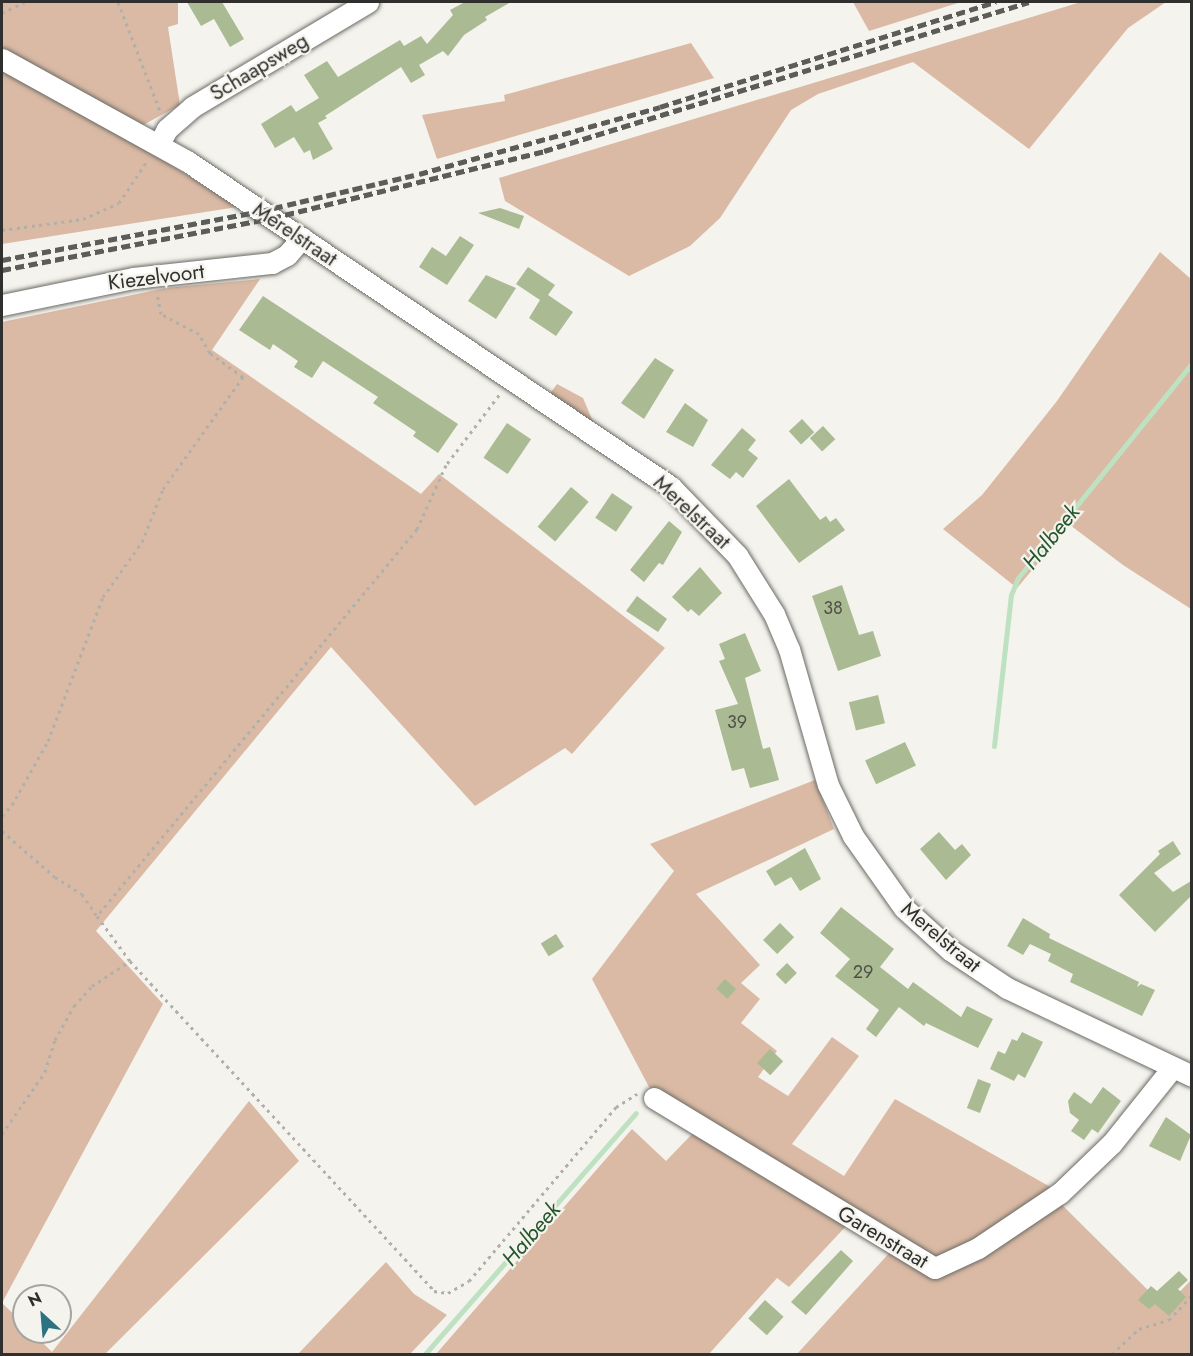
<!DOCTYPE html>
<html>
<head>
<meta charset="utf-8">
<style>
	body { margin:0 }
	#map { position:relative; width:1193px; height:1356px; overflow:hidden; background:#f4f3ed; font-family:Jost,sans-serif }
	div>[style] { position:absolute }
	.green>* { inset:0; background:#dabaa4 }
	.stream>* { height:5px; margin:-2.5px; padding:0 2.5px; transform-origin:2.5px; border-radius:2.5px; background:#bee1c1 }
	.building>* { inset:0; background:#aaba92; transform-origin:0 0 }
	.path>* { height:3px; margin-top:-1.5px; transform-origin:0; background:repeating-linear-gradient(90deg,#b0b0ab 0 3px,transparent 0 7.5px) }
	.roads { filter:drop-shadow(0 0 2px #6b6a65) drop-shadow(0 0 2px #6b6a65) }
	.street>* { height:21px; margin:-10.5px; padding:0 10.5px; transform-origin:10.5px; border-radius:10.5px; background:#fff }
	.rail>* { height:4.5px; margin-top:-2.25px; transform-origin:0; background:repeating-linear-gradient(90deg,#5c5c59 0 9px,transparent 0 13.5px) }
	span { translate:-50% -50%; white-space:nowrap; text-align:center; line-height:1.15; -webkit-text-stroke:4.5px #f4f3ed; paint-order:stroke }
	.number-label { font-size:18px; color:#4e5246 }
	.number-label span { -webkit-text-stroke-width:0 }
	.street-label { font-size:21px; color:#2f2f2d }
	.water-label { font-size:22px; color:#24562c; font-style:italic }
	.frame { position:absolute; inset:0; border:3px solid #2f2f2d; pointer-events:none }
	.north { position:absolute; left:12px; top:1284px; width:60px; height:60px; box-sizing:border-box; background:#f4f3ed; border:2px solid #a5a5a0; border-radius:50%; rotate:334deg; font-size:16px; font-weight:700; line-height:24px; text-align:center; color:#2f2f2d }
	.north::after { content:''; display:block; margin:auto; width:21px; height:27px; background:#2c7280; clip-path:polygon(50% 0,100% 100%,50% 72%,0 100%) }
</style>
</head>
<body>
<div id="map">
	<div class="green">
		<i style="clip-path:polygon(2px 2px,178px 2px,178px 24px,168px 27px,180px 105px,143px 125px,131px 139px,237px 207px,2px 244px)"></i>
		<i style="clip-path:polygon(853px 2px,961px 2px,869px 31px)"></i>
		<i style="clip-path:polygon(1081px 2px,1166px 2px,1128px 28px,1029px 149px,913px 62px,818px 94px,791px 110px,720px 218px,690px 246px,629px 276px,505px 201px,499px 178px)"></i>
		<i style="clip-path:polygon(691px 43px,714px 78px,437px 159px,422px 115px,505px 101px,504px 95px)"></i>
		<i style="clip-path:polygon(1160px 252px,1191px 279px,1191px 609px,1123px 565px,1070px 525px,1017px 588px,943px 529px,982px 495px,1057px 401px)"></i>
		<i style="clip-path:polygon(260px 279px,212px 350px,421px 494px,439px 474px,665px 648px,572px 754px,565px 748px,475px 806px,331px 647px,96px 931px,163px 1004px,2px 1303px,24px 1324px,24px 1332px,32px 1332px,52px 1352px,249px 1101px,299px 1161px,105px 1354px,2px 1354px,2px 322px,166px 288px)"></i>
		<i style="clip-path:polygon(557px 384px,583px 398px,594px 424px,549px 395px)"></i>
		<i style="clip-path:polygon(815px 780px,834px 829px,696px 894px,760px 965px,741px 983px,760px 999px,741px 1023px,777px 1051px,758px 1077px,788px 1096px,832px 1037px,859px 1056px,792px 1144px,844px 1176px,895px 1099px,1054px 1189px,956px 1255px,932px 1256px,649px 1087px,592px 979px,674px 871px,650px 844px)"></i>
		<i style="clip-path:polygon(632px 1129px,666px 1161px,696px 1130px,849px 1223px,789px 1287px,777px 1278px,709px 1354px,436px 1354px)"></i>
		<i style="clip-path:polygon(1058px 1201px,1165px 1307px,1191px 1280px,1191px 1354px,797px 1354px,892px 1250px,941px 1275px,960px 1269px)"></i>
		<i style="clip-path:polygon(386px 1262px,414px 1294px,447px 1315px,410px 1354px,298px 1354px)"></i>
	</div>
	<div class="stream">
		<i style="left:994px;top:746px;width:152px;rotate:-83.6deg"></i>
		<i style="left:1011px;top:595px;width:18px;rotate:-68deg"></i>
		<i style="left:1018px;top:578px;width:277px;rotate:-51deg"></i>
		<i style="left:425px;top:1354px;width:320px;rotate:-48.8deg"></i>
	</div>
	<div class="building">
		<i style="clip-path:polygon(187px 2px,222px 2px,244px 39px,230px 47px,214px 19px,201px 26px)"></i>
		<i style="clip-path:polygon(465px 2px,511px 2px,485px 17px,487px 20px,464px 35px,448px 56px,443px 51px,419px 65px,425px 75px,411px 83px,401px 67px,325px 116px,327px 118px,318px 123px,333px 149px,313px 160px,310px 150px,304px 153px,294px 137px,275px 148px,261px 124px,291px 105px,296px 112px,319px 98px,304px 75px,327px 61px,338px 77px,400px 40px,404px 46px,421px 36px,427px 44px,453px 15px,450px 10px)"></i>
		<i style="clip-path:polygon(500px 208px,524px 216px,519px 229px,478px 213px)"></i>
		<i style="clip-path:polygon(460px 236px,474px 245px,447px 285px,419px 267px,432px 247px,446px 256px)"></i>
		<i style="clip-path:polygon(528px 267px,555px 285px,548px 295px,573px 312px,556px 336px,529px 318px,540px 300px,516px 284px)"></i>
		<i style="clip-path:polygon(486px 275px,516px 288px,496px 319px,468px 301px)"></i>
		<i style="clip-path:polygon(263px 296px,458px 424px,438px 453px,413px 436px,416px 432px,373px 403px,378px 397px,323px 361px,312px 378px,294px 367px,298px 361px,273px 344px,270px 350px,239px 330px)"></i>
		<i style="clip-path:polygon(655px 358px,674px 370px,644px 419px,621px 403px)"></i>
		<i style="clip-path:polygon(685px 403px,708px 420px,693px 447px,666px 432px)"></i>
		<i style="left:802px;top:419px;width:18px;height:18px;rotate:47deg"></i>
		<i style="left:507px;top:423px;width:29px;height:42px;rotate:34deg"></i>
		<i style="left:823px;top:426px;width:18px;height:18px;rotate:47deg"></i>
		<i style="clip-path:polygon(742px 428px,756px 440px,748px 450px,758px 458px,743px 478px,736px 472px,730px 479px,711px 465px)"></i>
		<i style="clip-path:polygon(789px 479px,820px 520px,826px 516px,830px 522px,836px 518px,845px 530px,799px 563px,756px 506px)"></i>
		<i style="left:571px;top:487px;width:23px;height:52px;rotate:40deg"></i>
		<i style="left:612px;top:493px;width:25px;height:30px;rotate:34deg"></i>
		<i style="clip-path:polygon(669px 521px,682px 532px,663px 565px,659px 563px,644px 582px,630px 570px)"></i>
		<i style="clip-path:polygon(700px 567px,722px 593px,699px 616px,691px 609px,688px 612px,672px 597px)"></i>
		<i style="clip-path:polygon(842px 585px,859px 635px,873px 631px,881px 656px,838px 671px,812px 596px)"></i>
		<i style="clip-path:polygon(637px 596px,667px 619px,658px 632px,626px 611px)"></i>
		<i style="clip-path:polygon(745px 633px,761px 671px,745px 678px,763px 749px,770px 747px,779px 780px,750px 788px,744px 768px,732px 771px,715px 710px,738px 704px,719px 661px,725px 659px,719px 644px)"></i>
		<i style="left:878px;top:695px;width:29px;height:30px;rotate:76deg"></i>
		<i style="left:905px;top:742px;width:26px;height:44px;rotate:65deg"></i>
		<i style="clip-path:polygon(939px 832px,955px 850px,962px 844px,971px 855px,946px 880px,920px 849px)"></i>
		<i style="clip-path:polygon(1173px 841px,1181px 854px,1154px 873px,1173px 892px,1191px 881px,1191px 896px,1155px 932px,1119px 895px,1160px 854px,1158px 851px)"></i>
		<i style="clip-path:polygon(805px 848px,821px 879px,800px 891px,791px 877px,775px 886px,766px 871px)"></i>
		<i style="clip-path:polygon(841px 907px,894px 949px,880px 967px,908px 989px,913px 982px,961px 1017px,967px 1006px,993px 1019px,978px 1048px,926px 1023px,924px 1026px,899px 1007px,876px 1037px,866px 1029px,879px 1010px,835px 976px,850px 959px,820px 933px)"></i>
		<i style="clip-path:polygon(1023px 918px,1050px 934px,1049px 938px,1139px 982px,1137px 987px,1141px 984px,1155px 990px,1142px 1016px,1070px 982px,1073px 974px,1048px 961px,1051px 954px,1030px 944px,1023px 955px,1007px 946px)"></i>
		<i style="left:780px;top:923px;width:20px;height:24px;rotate:45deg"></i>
		<i style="left:556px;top:934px;width:15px;height:18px;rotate:58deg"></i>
		<i style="left:787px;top:963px;width:14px;height:16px;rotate:45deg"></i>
		<i style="left:725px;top:979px;width:15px;height:13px;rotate:42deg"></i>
		<i style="clip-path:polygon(1022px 1032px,1043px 1042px,1025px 1078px,1018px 1074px,1014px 1081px,990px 1069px,998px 1051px,1005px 1054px,1012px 1039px,1017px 1041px)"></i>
		<i style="left:770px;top:1049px;width:18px;height:19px;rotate:43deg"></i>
		<i style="left:978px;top:1079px;width:14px;height:31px;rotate:21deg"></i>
		<i style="clip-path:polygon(1103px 1087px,1121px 1101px,1098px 1133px,1092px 1129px,1084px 1140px,1071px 1131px,1079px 1120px,1070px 1113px,1068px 1101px,1074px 1092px,1091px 1104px)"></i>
		<i style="clip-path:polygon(1166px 1117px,1191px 1135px,1180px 1161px,1149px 1146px)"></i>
		<i style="clip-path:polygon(841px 1250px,853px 1261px,806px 1315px,791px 1302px)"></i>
		<i style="clip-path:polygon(1179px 1271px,1188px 1280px,1178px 1289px,1186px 1297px,1169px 1316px,1155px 1304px,1149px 1309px,1138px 1300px,1151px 1286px,1157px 1291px)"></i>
		<i style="left:765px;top:1300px;width:25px;height:25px;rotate:42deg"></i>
	</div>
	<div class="path">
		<i style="left:118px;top:2px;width:117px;rotate:68.9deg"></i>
		<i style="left:2px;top:13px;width:25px;rotate:-26deg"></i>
		<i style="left:2px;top:230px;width:82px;rotate:-7.7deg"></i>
		<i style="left:83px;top:219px;width:39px;rotate:-24deg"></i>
		<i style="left:119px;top:203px;width:50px;rotate:-56.3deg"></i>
		<i style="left:499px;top:395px;width:88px;rotate:127.1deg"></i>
		<i style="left:446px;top:465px;width:70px;rotate:114.4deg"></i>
		<i style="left:417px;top:529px;width:502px;rotate:129.59deg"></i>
		<i style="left:97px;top:916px;width:56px;rotate:53.7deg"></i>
		<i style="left:130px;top:961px;width:449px;rotate:47.3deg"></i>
		<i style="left:434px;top:1291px;width:14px;rotate:8deg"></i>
		<i style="left:448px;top:1293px;width:24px;rotate:-30deg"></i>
		<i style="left:469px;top:1281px;width:228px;rotate:-49.8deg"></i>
		<i style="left:616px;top:1107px;width:25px;rotate:-32deg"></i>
		<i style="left:2px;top:816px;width:15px;rotate:-48deg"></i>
		<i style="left:12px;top:805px;width:73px;rotate:-60.6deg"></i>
		<i style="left:48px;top:741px;width:154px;rotate:-69.1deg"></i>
		<i style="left:103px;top:597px;width:67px;rotate:-54.7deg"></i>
		<i style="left:142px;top:542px;width:57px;rotate:-68.4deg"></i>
		<i style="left:163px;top:489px;width:138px;rotate:-54.5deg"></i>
		<i style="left:243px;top:377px;width:41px;rotate:-144deg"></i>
		<i style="left:210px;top:353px;width:22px;rotate:-120deg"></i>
		<i style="left:199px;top:334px;width:43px;rotate:-152.2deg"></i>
		<i style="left:161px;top:314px;width:21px;rotate:-101deg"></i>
		<i style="left:2px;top:831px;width:70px;rotate:41deg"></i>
		<i style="left:55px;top:877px;width:32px;rotate:32deg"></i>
		<i style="left:82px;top:894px;width:27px;rotate:56deg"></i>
		<i style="left:2px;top:1134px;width:75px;rotate:-55.3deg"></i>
		<i style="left:45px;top:1072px;width:34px;rotate:-73deg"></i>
		<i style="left:55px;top:1040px;width:39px;rotate:-61deg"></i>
		<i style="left:74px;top:1006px;width:27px;rotate:-48deg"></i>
		<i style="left:92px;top:986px;width:45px;rotate:-33.3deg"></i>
		<i style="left:1112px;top:1354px;width:37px;rotate:-43deg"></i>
		<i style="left:1139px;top:1329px;width:31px;rotate:-17deg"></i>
		<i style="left:1169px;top:1320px;width:34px;rotate:-47deg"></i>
	</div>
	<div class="roads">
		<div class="street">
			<i style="left:2px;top:59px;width:211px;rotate:28.9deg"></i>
			<i style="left:187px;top:161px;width:584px;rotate:33.96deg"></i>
			<i style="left:671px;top:487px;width:95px;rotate:45.9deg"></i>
			<i style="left:737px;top:555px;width:70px;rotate:57.9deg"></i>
			<i style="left:774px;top:614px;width:38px;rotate:67deg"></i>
			<i style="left:789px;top:649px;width:141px;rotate:74deg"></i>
			<i style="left:828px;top:785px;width:57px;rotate:63.9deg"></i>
			<i style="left:853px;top:836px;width:88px;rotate:54.7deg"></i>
			<i style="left:904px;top:908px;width:62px;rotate:42.4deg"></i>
			<i style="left:950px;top:950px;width:69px;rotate:33.7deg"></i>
			<i style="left:1007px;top:988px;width:205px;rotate:25.4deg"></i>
			<i style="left:159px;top:144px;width:17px;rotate:-62deg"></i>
			<i style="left:167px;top:129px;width:33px;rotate:-41deg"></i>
			<i style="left:192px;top:107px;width:205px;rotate:-30.8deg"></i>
			<i style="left:2px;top:305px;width:134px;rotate:-11.6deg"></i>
			<i style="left:133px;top:278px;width:140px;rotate:-6.2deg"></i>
			<i style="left:272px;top:263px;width:17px;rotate:-28deg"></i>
			<i style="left:287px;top:255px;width:23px;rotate:-49deg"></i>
			<i style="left:654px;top:1098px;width:328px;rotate:31.2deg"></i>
			<i style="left:935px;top:1268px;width:47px;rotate:-24.9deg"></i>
			<i style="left:978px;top:1248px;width:99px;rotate:-33.9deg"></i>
			<i style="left:1060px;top:1193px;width:72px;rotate:-43.9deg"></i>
			<i style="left:1112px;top:1143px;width:96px;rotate:-51.3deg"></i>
		</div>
	</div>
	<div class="rail">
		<i style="left:2px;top:260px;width:264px;rotate:-10.7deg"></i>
		<i style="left:261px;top:211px;width:162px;rotate:-13.2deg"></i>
		<i style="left:419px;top:174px;width:250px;rotate:-15.5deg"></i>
		<i style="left:660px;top:107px;width:352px;rotate:-17.4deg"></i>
		<i style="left:2px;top:270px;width:275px;rotate:-10.9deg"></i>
		<i style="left:272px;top:218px;width:280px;rotate:-13.8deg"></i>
		<i style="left:544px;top:151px;width:507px;rotate:-17.08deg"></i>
	</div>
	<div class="number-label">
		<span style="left:833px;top:608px">38</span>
		<span style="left:737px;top:722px">39</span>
		<span style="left:863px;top:972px">29</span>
	</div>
	<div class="street-label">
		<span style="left:259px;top:67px;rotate:-31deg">Schaapsweg</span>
		<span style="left:295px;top:234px;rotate:34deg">Merelstraat</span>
		<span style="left:156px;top:277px;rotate:-7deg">Kiezelvoort</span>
		<span style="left:692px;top:512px;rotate:43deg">Merelstraat</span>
		<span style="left:941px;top:937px;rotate:40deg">Merelstraat</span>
		<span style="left:883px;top:1237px;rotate:31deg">Garenstraat</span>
	</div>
	<div class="water-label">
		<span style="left:1051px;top:537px;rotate:-51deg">Halbeek</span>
		<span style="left:531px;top:1234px;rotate:-49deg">Halbeek</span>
	</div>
	<div class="frame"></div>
	<div class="north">N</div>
</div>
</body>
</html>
